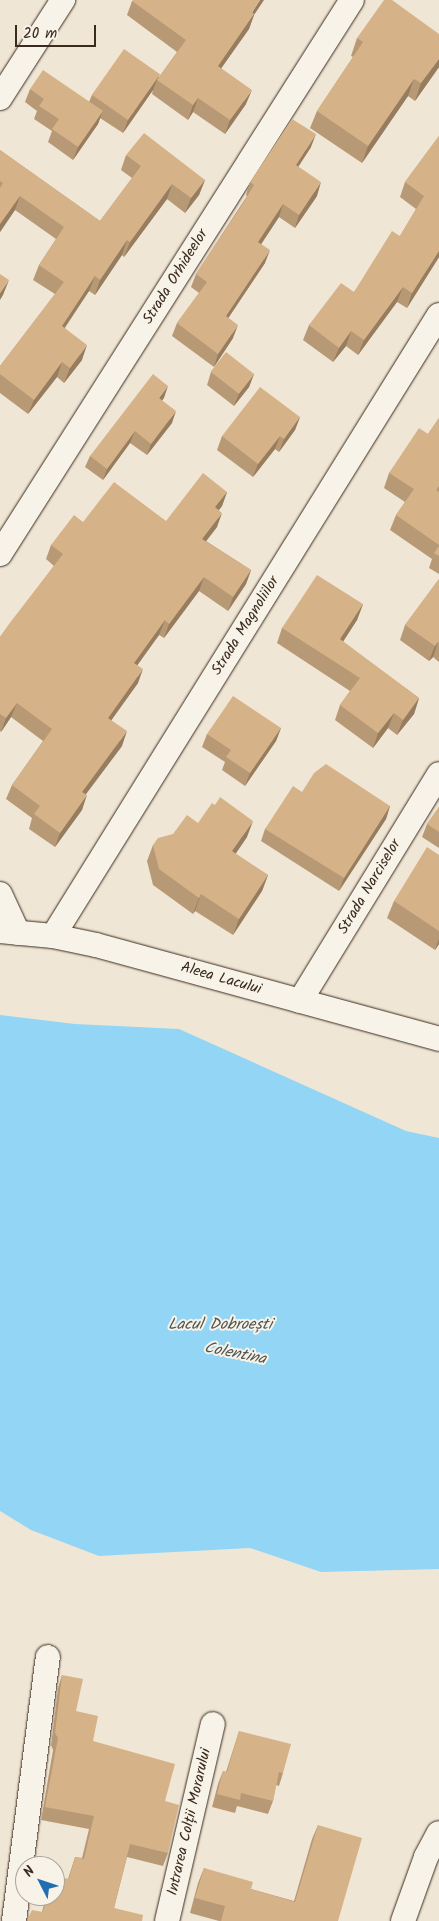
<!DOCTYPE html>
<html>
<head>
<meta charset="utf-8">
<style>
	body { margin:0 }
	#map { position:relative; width:439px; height:1921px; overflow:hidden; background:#f0e6d5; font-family:Kalam,sans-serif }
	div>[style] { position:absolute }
	.water>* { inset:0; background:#93d5f4 }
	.roads { filter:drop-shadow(0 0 1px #3b2a1e) drop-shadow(0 0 1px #3b2a1e) }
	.street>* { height:24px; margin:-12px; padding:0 12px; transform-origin:12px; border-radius:12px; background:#f7f3e8 }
	.wall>* { inset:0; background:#b89975 }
	.shaded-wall>* { inset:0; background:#967d5f }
	.building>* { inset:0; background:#d6b288; transform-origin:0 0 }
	span { translate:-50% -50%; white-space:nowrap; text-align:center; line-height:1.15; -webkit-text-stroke:4px #f7f3e8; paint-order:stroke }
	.street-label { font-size:15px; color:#3b2a1e }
	.water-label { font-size:16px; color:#515554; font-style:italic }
	.north { position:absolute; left:15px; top:1856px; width:50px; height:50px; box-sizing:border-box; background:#f7f3e8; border:1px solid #aca397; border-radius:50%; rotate:311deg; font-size:14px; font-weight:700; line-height:20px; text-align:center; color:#3b2a1e }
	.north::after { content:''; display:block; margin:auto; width:18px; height:22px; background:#1f6fb2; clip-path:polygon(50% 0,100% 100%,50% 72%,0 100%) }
	.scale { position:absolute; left:15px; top:25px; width:81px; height:22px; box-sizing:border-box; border:2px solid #3b2a1e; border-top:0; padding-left:6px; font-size:15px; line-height:18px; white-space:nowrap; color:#3b2a1e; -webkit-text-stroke:4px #f7f3e8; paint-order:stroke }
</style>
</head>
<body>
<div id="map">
	<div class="water">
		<i style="clip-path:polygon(0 1015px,75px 1024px,179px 1029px,406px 1131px,439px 1138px,439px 1569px,321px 1572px,250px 1548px,99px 1556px,31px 1530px,0 1511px)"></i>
	</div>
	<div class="roads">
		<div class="street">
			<i style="left:0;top:98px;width:117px;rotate:-57.3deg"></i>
			<i style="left:0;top:554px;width:656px;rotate:-57.57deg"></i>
			<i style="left:0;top:894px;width:43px;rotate:65.2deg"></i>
			<i style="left:0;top:931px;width:53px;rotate:5.4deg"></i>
			<i style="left:53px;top:936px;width:44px;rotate:11.8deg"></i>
			<i style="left:96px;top:945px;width:356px;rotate:15.3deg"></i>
			<i style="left:53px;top:936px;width:731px;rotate:-58.14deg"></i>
			<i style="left:300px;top:1001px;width:266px;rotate:-58.5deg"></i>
			<i style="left:14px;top:1921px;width:266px;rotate:-82.7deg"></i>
			<i style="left:167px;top:1921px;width:202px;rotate:-76.9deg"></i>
			<i style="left:403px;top:1921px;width:68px;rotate:-70.2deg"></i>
			<i style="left:426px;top:1857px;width:27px;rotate:-62deg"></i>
		</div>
	</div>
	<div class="wall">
		<i style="clip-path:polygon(132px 1px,254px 15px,249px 29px,221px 68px,246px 104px,225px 134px,193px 112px,188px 120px,152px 94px,153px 90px,123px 133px,100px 118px,98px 124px,73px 160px,48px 142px,52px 131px,34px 119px,37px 111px,25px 102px,30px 89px,89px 102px,92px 95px,159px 77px,177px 52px,127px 15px)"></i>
		<i style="clip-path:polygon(439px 34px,439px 67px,415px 101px,408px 96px,362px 163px,310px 128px,317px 111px,353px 57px,351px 56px,357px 38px)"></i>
		<i style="clip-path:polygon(439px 136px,439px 257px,407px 308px,397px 302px,358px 355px,346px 346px,333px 362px,303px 340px,309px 325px,354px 292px,400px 236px,416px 209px,400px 197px,405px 182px)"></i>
		<i style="clip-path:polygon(311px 147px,298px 167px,317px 196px,295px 228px,279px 217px,261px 244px,265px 263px,228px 318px,233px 338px,214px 367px,172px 336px,177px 323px,199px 293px,191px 287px,196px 274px,247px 196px,246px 195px,250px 182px)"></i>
		<i style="clip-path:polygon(0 150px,100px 221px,132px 178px,121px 170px,126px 155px,205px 180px,199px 195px,185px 213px,167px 199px,124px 257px,122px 255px,95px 295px,89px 291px,65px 328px,82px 360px,64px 383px,57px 377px,28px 414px,0 393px,0 366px,55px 294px,33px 280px,39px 265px,56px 239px,15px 210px,0 232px)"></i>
		<i style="clip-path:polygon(211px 372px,254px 374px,249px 387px,234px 406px,207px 385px)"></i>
		<i style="clip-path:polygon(164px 398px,162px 400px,172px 423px,147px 455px,130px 443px,103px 480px,85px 467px,90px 456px)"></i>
		<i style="clip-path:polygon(300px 417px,295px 430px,279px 452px,275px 449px,253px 477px,217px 450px,222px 436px)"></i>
		<i style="clip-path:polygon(439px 418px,439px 574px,429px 568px,432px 559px,390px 530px,396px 515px,405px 502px,384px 488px,389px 473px,428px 434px)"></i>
		<i style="clip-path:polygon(227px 492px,222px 506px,219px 510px,217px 527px,206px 541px,251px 570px,246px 584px,228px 611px,199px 591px,164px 638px,159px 635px,137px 665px,138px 683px,111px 720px,122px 746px,86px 794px,82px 810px,55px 847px,29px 829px,32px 818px,6px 799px,12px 785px,43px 741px,11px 717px,1px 732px,0 731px,0 637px,54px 566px,46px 559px,51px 545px,83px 522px,166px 521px)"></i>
		<i style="clip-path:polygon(439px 579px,439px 662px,433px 657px,429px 661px,400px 640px,405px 625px)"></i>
		<i style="clip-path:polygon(363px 604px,357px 620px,343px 642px,419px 698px,414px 714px,397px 735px,388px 728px,373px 748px,335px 720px,340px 705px,350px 691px,277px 643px,282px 628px)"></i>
		<i style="clip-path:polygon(281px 728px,276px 741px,245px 786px,222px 770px,225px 762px,202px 747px,207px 734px)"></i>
		<i style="clip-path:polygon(302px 792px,390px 806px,386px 819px,339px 891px,261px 841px,265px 829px)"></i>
		<i style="clip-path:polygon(439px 807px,439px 848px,422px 837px,427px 824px)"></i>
		<i style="clip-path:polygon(198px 823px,247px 837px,235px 854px,268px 875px,262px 891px,233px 935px,195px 911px,193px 914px,153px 885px,147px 861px,153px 845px)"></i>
		<i style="clip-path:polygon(439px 855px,439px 944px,435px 950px,387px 918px,394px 901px)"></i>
		<i style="clip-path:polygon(62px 1675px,76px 1711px,93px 1741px,165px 1801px,168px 1853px,163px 1866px,127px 1857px,114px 1908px,142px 1921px,27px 1921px,28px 1918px,42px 1912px,46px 1896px,55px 1896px,68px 1879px,75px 1857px,82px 1858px,89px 1829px,41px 1820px,53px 1750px,51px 1745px,58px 1688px)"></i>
		<i style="clip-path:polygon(239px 1731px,283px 1773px,279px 1786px,276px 1785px,273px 1801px,268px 1814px,237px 1806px,235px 1813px,212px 1807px,218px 1784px,223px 1771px,226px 1772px)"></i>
		<i style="clip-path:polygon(318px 1825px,338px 1921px,219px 1921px,190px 1913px,198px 1883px,204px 1868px,251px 1889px,294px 1901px,312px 1839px)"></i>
	</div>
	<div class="shaded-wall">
		<i style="clip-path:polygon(260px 0,264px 0,254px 15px,249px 29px,213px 80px,218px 66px)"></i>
		<i style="clip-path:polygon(439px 59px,439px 67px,415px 101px,421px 83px)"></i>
		<i style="clip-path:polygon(160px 74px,157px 80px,153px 90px,123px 133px,128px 120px)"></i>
		<i style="clip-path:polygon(414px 79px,408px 96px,362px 163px,368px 146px)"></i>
		<i style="clip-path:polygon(252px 90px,246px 104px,225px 134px,230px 120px)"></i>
		<i style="clip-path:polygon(198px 98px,193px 112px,188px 120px,193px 105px)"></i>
		<i style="clip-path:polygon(103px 111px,98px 124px,73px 160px,78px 147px)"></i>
		<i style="clip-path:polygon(316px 134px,311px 147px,291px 178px,296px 165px)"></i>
		<i style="clip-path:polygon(205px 180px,199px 195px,185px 213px,191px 198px)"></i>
		<i style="clip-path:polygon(321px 182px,317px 196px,295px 228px,299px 215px)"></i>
		<i style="clip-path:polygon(172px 184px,167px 199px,124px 257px,130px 242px)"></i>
		<i style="clip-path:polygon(20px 196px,15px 210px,0 232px,0 224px)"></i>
		<i style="clip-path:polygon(283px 204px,279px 217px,254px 255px,258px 242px)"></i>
		<i style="clip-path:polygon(127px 240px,122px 255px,95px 295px,100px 280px)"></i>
		<i style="clip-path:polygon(270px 250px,265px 263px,221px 329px,226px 316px)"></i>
		<i style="clip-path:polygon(439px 251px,439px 257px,407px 308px,412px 293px)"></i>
		<i style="clip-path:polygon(95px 276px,89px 291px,56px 340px,62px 326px)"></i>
		<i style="clip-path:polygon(9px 280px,3px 295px,0 300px,0 293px)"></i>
		<i style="clip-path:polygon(403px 287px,397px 302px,358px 355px,364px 340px)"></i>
		<i style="clip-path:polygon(238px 325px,233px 338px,214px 367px,218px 354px)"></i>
		<i style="clip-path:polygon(351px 331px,346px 346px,333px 362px,339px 348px)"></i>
		<i style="clip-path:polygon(87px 345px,82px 360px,64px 383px,70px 368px)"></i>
		<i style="clip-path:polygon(62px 362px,57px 377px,28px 414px,34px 400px)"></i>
		<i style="clip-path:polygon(254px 374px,249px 387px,234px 406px,239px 393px)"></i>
		<i style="clip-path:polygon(168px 386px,164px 398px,155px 410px,159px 398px)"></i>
		<i style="clip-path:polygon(176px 411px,172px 423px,147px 455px,151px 444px)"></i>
		<i style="clip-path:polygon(300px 417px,295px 430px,279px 452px,284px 439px)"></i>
		<i style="clip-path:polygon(135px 431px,130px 443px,103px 480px,107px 469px)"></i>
		<i style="clip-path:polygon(280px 436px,275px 449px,253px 477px,258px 464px)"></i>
		<i style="clip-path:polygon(227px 492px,222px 506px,210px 521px,215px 507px)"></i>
		<i style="clip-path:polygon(222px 513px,217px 527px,197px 553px,202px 539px)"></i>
		<i style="clip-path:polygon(251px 570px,246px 584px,228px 611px,233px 597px)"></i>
		<i style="clip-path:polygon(204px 577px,199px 591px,164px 638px,169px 624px)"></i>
		<i style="clip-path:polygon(363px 604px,357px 620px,334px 655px,340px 639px)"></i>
		<i style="clip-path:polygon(165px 620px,159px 635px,129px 677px,134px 663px)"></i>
		<i style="clip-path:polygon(438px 642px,433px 657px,429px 661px,435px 646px)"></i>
		<i style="clip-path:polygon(143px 669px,138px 683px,103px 732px,108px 718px)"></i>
		<i style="clip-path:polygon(419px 698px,414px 714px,397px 735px,403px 720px)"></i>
		<i style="clip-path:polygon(17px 703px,11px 717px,1px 732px,6px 718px)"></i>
		<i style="clip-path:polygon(394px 713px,388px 728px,373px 748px,378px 733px)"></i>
		<i style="clip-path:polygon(281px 728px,276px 741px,245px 786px,250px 773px)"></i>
		<i style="clip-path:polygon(127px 731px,122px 746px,77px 806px,82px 792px)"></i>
		<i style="clip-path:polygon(87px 795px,82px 810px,55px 847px,60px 833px)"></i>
		<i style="clip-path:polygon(390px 806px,386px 819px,339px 891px,344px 878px)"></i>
		<i style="clip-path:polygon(253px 821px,247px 837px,226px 868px,232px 851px)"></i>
		<i style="clip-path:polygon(268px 875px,262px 891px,233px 935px,239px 919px)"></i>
		<i style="clip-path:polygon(201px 894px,195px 911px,193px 914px,199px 898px)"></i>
		<i style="clip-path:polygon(439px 939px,439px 944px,435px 950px)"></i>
	</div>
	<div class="building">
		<i style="clip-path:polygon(133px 0,260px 0,252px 12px,254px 14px,218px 66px,252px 90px,230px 120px,198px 98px,193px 105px,157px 80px,186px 40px,132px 1px)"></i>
		<i style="clip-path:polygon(384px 0,392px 0,439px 34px,439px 59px,421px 83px,414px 79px,368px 146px,317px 111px,363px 42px,357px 38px)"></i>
		<i style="left:124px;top:49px;width:44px;height:56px;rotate:35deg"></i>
		<i style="clip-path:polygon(43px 70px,103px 111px,78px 147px,52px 129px,59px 119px,39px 106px,44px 99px,30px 89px)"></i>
		<i style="clip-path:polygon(292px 119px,316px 134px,296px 165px,321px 182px,299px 215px,283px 204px,258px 242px,270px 250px,226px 316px,238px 325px,218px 354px,177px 323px,207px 282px,196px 274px,242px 205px,254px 185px,250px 182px)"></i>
		<i style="clip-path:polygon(144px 133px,205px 180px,191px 198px,172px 184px,130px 242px,127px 240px,100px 280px,95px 276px,62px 326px,87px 345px,70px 368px,62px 362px,34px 400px,0 374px,0 366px,64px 282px,39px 265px,64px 227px,20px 196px,0 224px,0 188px,3px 183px,0 181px,0 150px,100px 221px,141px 166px,126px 155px)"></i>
		<i style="clip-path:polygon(439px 136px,439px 251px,412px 293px,403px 287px,364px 340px,351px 331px,339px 348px,309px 325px,341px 283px,354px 292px,392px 231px,400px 236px,424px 196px,405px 182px)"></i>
		<i style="clip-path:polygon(0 274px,9px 280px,0 293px)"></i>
		<i style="left:226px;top:352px;width:36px;height:25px;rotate:38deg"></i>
		<i style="clip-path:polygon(153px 374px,168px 386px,159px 398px,176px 411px,151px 444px,135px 431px,107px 469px,90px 456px)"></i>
		<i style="clip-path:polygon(260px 387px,300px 417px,284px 439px,280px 436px,258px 464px,222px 436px)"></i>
		<i style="clip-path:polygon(439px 418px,439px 486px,436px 490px,439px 492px,439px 545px,396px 515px,414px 489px,389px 473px,419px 428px,428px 434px)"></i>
		<i style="clip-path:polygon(203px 473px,227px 492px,215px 507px,222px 513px,202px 539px,251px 570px,233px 597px,204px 577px,169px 624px,165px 620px,134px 663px,143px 669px,108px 718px,127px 731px,82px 792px,87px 795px,60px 833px,34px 814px,40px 806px,12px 785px,52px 729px,17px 703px,6px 718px,0 714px,0 637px,9px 624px,63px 554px,51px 545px,74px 515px,83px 522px,114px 482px,166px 521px)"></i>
		<i style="clip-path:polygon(439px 546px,439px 556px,434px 553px)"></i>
		<i style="clip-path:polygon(317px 575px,363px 604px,340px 639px,419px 698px,403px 720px,394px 713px,378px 733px,340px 705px,360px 678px,282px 628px)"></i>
		<i style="clip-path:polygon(439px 579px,439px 643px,438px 642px,435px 646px,405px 625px)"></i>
		<i style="clip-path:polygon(233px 696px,281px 728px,250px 773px,226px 757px,231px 750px,207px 734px)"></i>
		<i style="clip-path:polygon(326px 764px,390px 806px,344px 878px,265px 829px,293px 786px,302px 792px,314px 773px)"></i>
		<i style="clip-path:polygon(220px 797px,253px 821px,232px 851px,268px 875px,239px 919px,201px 894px,199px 898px,159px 869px,153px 845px,158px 838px,173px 834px,187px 815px,198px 823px,212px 803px,215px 805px)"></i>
		<i style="clip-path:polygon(439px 807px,439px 832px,427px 824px)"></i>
		<i style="clip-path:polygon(427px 847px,439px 855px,439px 931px,394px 901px)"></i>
		<i style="clip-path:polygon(62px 1675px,83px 1679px,76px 1711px,98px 1716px,93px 1741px,175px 1764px,165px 1801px,179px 1805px,168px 1853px,130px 1844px,114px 1908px,143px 1915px,142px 1921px,28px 1921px,28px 1918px,32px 1910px,43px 1912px,47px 1896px,55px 1896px,55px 1876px,69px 1879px,75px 1857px,84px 1859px,94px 1816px,45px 1807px,58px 1738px,55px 1733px)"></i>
		<i style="clip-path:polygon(239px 1731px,291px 1744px,283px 1773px,279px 1772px,273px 1801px,241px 1793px,240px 1800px,217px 1794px,223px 1771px,227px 1772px)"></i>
		<i style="clip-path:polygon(318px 1825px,362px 1838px,338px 1921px,221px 1921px,225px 1906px,195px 1898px,204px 1868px,253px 1882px,251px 1889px,295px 1902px)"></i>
	</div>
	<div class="street-label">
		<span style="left:176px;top:277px;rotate:-58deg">Strada Orhideelor</span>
		<span style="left:246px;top:626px;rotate:-58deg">Strada Magnoliilor</span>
		<span style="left:370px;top:887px;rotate:-59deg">Strada Narciselor</span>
		<span style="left:221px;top:979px;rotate:16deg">Aleea Lacului</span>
		<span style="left:190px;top:1822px;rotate:-77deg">Intrarea Colții Morarului</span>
	</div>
	<div class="water-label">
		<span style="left:220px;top:1325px">Lacul Dobroești</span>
		<span style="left:235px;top:1354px;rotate:11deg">Colentina</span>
	</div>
	<div class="north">N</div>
	<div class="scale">20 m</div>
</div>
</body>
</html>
